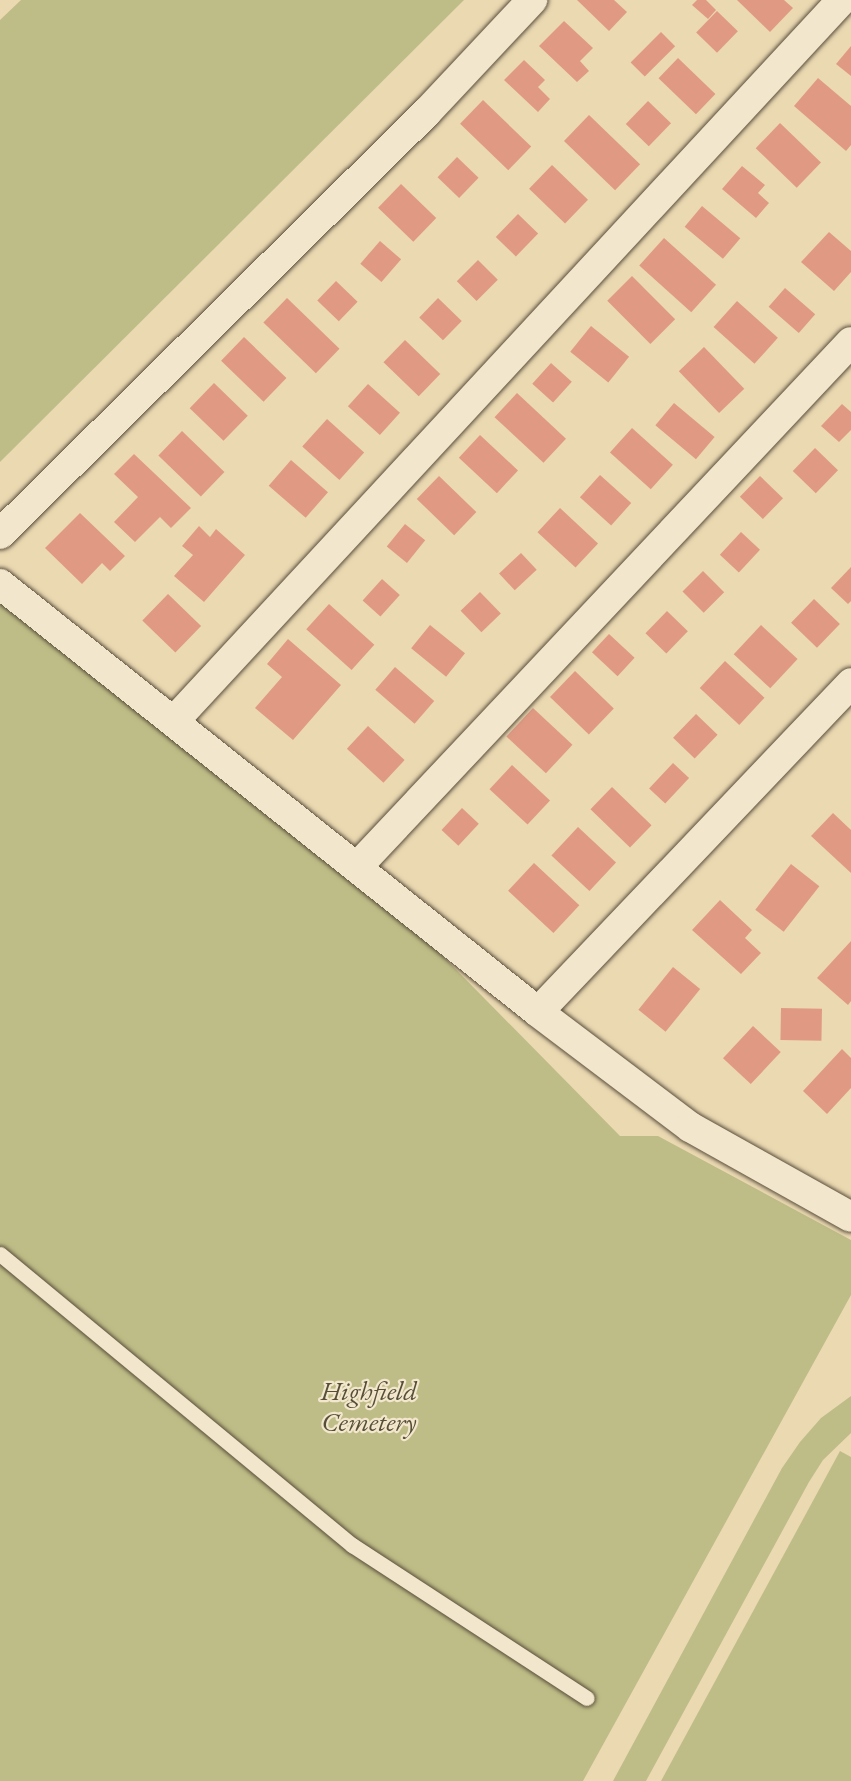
<!DOCTYPE html>
<html>
<head>
<meta charset="utf-8">
<style>
	body { margin:0 }
	#map { position:relative; width:851px; height:1781px; overflow:hidden; background:#ebd9b2; font-family:"EB Garamond",serif }
	div>[style] { position:absolute }
	.green>* { inset:0; background:#bfbd87 }
	.building>* { inset:0; background:#e09a84; transform-origin:0 0 }
	.roads { filter:drop-shadow(0 0 2px #594e3c) drop-shadow(0 0 2px #594e3c) }
	.service>* { height:15px; margin:-7.5px; padding:0 7.5px; transform-origin:7.5px; border-radius:7.5px; background:#f2e6cd }
	.minor>* { height:30px; margin:-15px; padding:0 15px; transform-origin:15px; border-radius:15px; background:#f2e6cd }
	span { translate:-50% -50%; white-space:nowrap; text-align:center; line-height:1.15; -webkit-text-stroke:4.5px #f2e6cd; paint-order:stroke }
	.park-label { font-size:27px; color:#554f37; font-style:italic }
</style>
</head>
<body>
<div id="map">
	<div class="green">
		<i style="clip-path:polygon(21px 0,464px 0,0 462px,0 20px)"></i>
		<i style="clip-path:polygon(0 580px,348px 860px,620px 1136px,658px 1136px,851px 1240px,851px 1295px,583px 1781px,0 1781px)"></i>
		<i style="clip-path:polygon(851px 1396px,851px 1433px,823px 1460px,809px 1482px,646px 1781px,613px 1781px,782px 1468px,800px 1442px,821px 1418px)"></i>
		<i style="clip-path:polygon(840px 1451px,851px 1457px,851px 1781px,661px 1781px)"></i>
	</div>
	<div class="building">
		<i style="clip-path:polygon(577px 0,614px 0,627px 12px,609px 31px)"></i>
		<i style="clip-path:polygon(697px 0,706px 0,716px 10px,708px 19px,692px 5px)"></i>
		<i style="clip-path:polygon(737px 0,784px 0,793px 8px,770px 32px)"></i>
		<i style="left:717px;top:11px;width:29px;height:30px;rotate:44deg"></i>
		<i style="clip-path:polygon(564px 21px,593px 48px,580px 61px,589px 71px,577px 82px,539px 46px)"></i>
		<i style="left:661px;top:32px;width:20px;height:43px;rotate:45deg"></i>
		<i style="clip-path:polygon(851px 46px,851px 76px,836px 64px)"></i>
		<i style="left:678px;top:58px;width:52px;height:28px;rotate:44deg"></i>
		<i style="clip-path:polygon(524px 60px,545px 80px,538px 87px,550px 99px,538px 112px,504px 80px)"></i>
		<i style="clip-path:polygon(818px 78px,851px 106px,851px 145px,846px 151px,794px 106px)"></i>
		<i style="left:483px;top:100px;width:67px;height:33px;rotate:44deg"></i>
		<i style="left:648px;top:101px;width:32px;height:32px;rotate:44deg"></i>
		<i style="left:589px;top:115px;width:71px;height:36px;rotate:44deg"></i>
		<i style="left:780px;top:123px;width:57px;height:35px;rotate:44deg"></i>
		<i style="left:457px;top:157px;width:30px;height:28px;rotate:44deg"></i>
		<i style="left:552px;top:165px;width:50px;height:33px;rotate:44deg"></i>
		<i style="clip-path:polygon(742px 166px,765px 185px,758px 193px,769px 203px,756px 218px,722px 189px)"></i>
		<i style="left:401px;top:184px;width:49px;height:33px;rotate:44deg"></i>
		<i style="left:702px;top:206px;width:50px;height:27px;rotate:40deg"></i>
		<i style="left:518px;top:214px;width:28px;height:32px;rotate:44deg"></i>
		<i style="clip-path:polygon(829px 232px,851px 251px,851px 272px,834px 291px,801px 262px)"></i>
		<i style="left:664px;top:238px;width:70px;height:37px;rotate:42deg"></i>
		<i style="left:380px;top:241px;width:28px;height:30px;rotate:41deg"></i>
		<i style="left:478px;top:260px;width:28px;height:30px;rotate:45deg"></i>
		<i style="left:632px;top:276px;width:61px;height:35px;rotate:45deg"></i>
		<i style="left:336px;top:281px;width:30px;height:27px;rotate:44deg"></i>
		<i style="left:785px;top:288px;width:40px;height:25px;rotate:41deg"></i>
		<i style="left:287px;top:298px;width:73px;height:34px;rotate:44deg"></i>
		<i style="left:438px;top:298px;width:33px;height:27px;rotate:44deg"></i>
		<i style="left:737px;top:301px;width:55px;height:35px;rotate:42deg"></i>
		<i style="left:591px;top:326px;width:49px;height:33px;rotate:39deg"></i>
		<i style="left:244px;top:337px;width:59px;height:33px;rotate:44deg"></i>
		<i style="left:405px;top:340px;width:49px;height:31px;rotate:44deg"></i>
		<i style="left:704px;top:347px;width:58px;height:35px;rotate:46deg"></i>
		<i style="left:551px;top:363px;width:28px;height:28px;rotate:42deg"></i>
		<i style="left:214px;top:383px;width:47px;height:35px;rotate:44deg"></i>
		<i style="left:368px;top:384px;width:43px;height:30px;rotate:42deg"></i>
		<i style="left:517px;top:393px;width:67px;height:33px;rotate:43deg"></i>
		<i style="left:674px;top:403px;width:53px;height:29px;rotate:40deg"></i>
		<i style="clip-path:polygon(842px 404px,851px 412px,851px 430px,839px 442px,821px 426px)"></i>
		<i style="left:327px;top:419px;width:50px;height:37px;rotate:42deg"></i>
		<i style="left:632px;top:428px;width:55px;height:33px;rotate:42deg"></i>
		<i style="left:182px;top:431px;width:59px;height:34px;rotate:44deg"></i>
		<i style="left:480px;top:435px;width:52px;height:31px;rotate:43deg"></i>
		<i style="left:815px;top:448px;width:32px;height:32px;rotate:44deg"></i>
		<i style="clip-path:polygon(134px 454px,191px 508px,171px 528px,160px 517px,135px 542px,114px 522px,138px 497px,114px 474px)"></i>
		<i style="left:291px;top:460px;width:49px;height:34px;rotate:41deg"></i>
		<i style="left:600px;top:475px;width:42px;height:30px;rotate:42deg"></i>
		<i style="left:439px;top:476px;width:52px;height:32px;rotate:44deg"></i>
		<i style="left:760px;top:476px;width:32px;height:29px;rotate:44deg"></i>
		<i style="left:560px;top:508px;width:52px;height:33px;rotate:43deg"></i>
		<i style="clip-path:polygon(80px 513px,125px 556px,110px 571px,102px 563px,82px 584px,45px 548px)"></i>
		<i style="left:405px;top:524px;width:26px;height:29px;rotate:39deg"></i>
		<i style="clip-path:polygon(199px 526px,210px 537px,216px 529px,245px 555px,204px 602px,174px 576px,193px 555px,182px 546px)"></i>
		<i style="left:741px;top:532px;width:26px;height:31px;rotate:43deg"></i>
		<i style="left:521px;top:553px;width:23px;height:30px;rotate:47deg"></i>
		<i style="clip-path:polygon(851px 567px,851px 601px,848px 604px,831px 588px)"></i>
		<i style="left:703px;top:571px;width:30px;height:29px;rotate:45deg"></i>
		<i style="left:382px;top:579px;width:24px;height:29px;rotate:42deg"></i>
		<i style="left:480px;top:592px;width:30px;height:27px;rotate:46deg"></i>
		<i style="left:168px;top:594px;width:46px;height:37px;rotate:44deg"></i>
		<i style="left:814px;top:599px;width:36px;height:33px;rotate:44deg"></i>
		<i style="left:329px;top:604px;width:61px;height:34px;rotate:42deg"></i>
		<i style="left:667px;top:611px;width:29px;height:31px;rotate:44deg"></i>
		<i style="left:430px;top:625px;width:45px;height:30px;rotate:39deg"></i>
		<i style="left:761px;top:625px;width:50px;height:40px;rotate:43deg"></i>
		<i style="left:609px;top:634px;width:35px;height:25px;rotate:43deg"></i>
		<i style="clip-path:polygon(288px 639px,341px 685px,293px 740px,255px 708px,282px 677px,267px 664px)"></i>
		<i style="left:725px;top:661px;width:54px;height:37px;rotate:43deg"></i>
		<i style="left:395px;top:667px;width:52px;height:30px;rotate:41deg"></i>
		<i style="left:575px;top:671px;width:54px;height:36px;rotate:44deg"></i>
		<i style="left:533px;top:708px;width:54px;height:39px;rotate:43deg"></i>
		<i style="left:696px;top:714px;width:30px;height:33px;rotate:44deg"></i>
		<i style="left:368px;top:726px;width:50px;height:31px;rotate:43deg"></i>
		<i style="left:673px;top:763px;width:22px;height:35px;rotate:43deg"></i>
		<i style="left:512px;top:765px;width:52px;height:33px;rotate:43deg"></i>
		<i style="left:612px;top:787px;width:55px;height:31px;rotate:44deg"></i>
		<i style="left:462px;top:808px;width:23px;height:30px;rotate:43deg"></i>
		<i style="clip-path:polygon(833px 813px,851px 830px,851px 873px,811px 836px)"></i>
		<i style="left:578px;top:827px;width:52px;height:39px;rotate:43deg"></i>
		<i style="left:534px;top:863px;width:62px;height:38px;rotate:43deg"></i>
		<i style="left:791px;top:864px;width:36px;height:58px;rotate:38deg"></i>
		<i style="clip-path:polygon(720px 900px,752px 930px,745px 938px,761px 953px,741px 974px,692px 930px)"></i>
		<i style="clip-path:polygon(851px 941px,851px 1001px,848px 1005px,817px 978px)"></i>
		<i style="left:673px;top:967px;width:35px;height:55px;rotate:39deg"></i>
		<i style="left:781px;top:1008px;width:41px;height:32px;rotate:1deg"></i>
		<i style="left:753px;top:1026px;width:38px;height:44px;rotate:43deg"></i>
		<i style="clip-path:polygon(842px 1049px,851px 1058px,851px 1088px,827px 1114px,803px 1091px)"></i>
	</div>
	<div class="roads">
		<div class="service">
			<i style="left:0;top:1254px;width:457px;rotate:39.6deg"></i>
			<i style="left:352px;top:1545px;width:280px;rotate:33.1deg"></i>
		</div>
		<div class="minor">
			<i style="left:0;top:534px;width:600px;rotate:-44.66deg"></i>
			<i style="left:427px;top:112px;width:154px;rotate:-46.8deg"></i>
			<i style="left:0;top:584px;width:687px;rotate:38.5deg"></i>
			<i style="left:538px;top:1012px;width:191px;rotate:37.1deg"></i>
			<i style="left:690px;top:1127px;width:184px;rotate:29.2deg"></i>
			<i style="left:174px;top:721px;width:983px;rotate:-47.19deg"></i>
			<i style="left:358px;top:866px;width:719px;rotate:-46.75deg"></i>
			<i style="left:538px;top:1012px;width:454px;rotate:-46.4deg"></i>
		</div>
	</div>
	<div class="park-label">
		<span style="left:369px;top:1406px">Highfield<br>Cemetery</span>
	</div>
</div>
</body>
</html>
